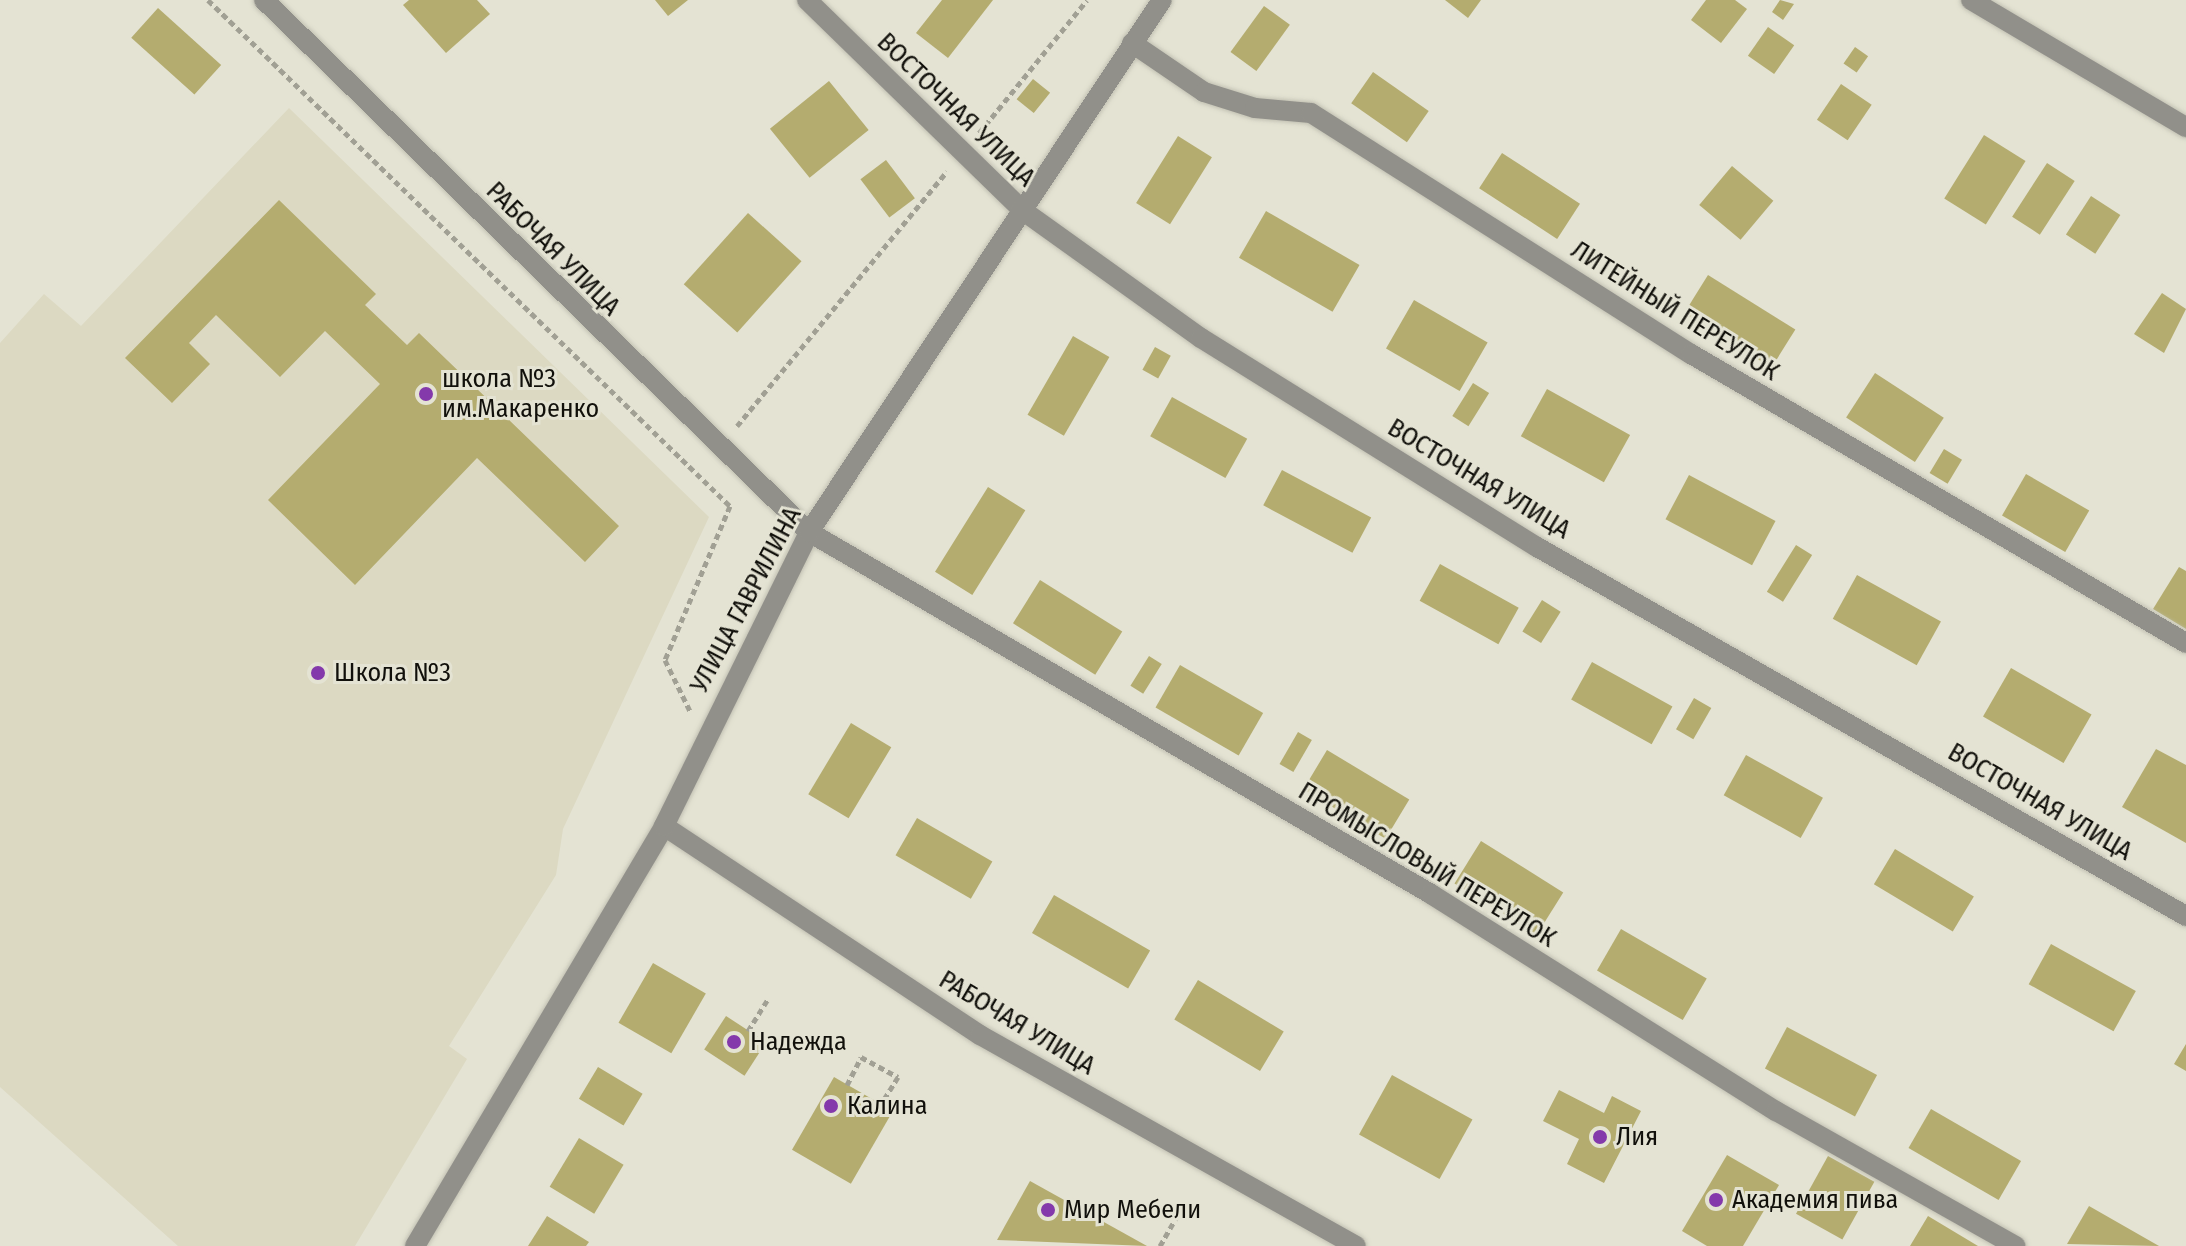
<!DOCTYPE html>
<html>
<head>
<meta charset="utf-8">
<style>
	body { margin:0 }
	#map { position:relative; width:2186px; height:1246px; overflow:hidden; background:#e4e3d3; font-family:"Fira Sans Condensed",sans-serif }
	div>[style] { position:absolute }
	.built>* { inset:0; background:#dcd9c2 }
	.building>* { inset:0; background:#b4ac6f; transform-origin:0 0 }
	.path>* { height:5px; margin-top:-2.5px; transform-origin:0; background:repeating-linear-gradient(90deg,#a1a094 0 6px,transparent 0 10px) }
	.roads { filter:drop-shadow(0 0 2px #c2c1b3) drop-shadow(0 0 2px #c2c1b3) }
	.minor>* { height:20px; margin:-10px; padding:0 10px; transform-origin:10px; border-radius:10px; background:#91908a }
	.dots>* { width:22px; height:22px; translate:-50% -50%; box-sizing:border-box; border:4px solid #e4e3d3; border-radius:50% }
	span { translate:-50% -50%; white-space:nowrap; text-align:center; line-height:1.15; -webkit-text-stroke:6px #e4e3d3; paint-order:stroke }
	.street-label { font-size:26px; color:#11100b }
	.poi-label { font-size:26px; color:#11100b }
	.left { translate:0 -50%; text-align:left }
</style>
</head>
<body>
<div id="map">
	<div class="built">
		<i style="clip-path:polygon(289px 108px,709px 517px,563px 829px,556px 875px,449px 1046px,467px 1059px,355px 1246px,178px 1246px,0 1087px,0 343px,44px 294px,81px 326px)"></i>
	</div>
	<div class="building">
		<i style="clip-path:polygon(409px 0,477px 0,490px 14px,446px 53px,403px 5px)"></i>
		<i style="clip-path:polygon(655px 0,688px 0,668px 16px)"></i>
		<i style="clip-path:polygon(942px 0,993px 0,948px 58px,916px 33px)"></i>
		<i style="clip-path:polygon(1445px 0,1481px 0,1468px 18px)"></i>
		<i style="clip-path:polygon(1706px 0,1735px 0,1747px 9px,1721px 43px,1691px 20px)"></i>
		<i style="clip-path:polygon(1780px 0,1794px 4px,1783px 20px,1772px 12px)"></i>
		<i style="left:1264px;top:6px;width:32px;height:57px;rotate:36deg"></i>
		<i style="left:158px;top:8px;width:85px;height:40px;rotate:42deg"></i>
		<i style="left:1768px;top:27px;width:32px;height:35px;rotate:35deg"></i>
		<i style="left:1855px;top:47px;width:16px;height:20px;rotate:35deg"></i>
		<i style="left:1373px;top:72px;width:68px;height:38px;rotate:35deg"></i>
		<i style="left:1033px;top:79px;width:22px;height:26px;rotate:39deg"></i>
		<i style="left:829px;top:81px;width:63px;height:76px;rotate:51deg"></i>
		<i style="left:1841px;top:84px;width:37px;height:43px;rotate:34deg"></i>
		<i style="left:1984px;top:135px;width:49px;height:75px;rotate:32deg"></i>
		<i style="left:1178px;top:136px;width:40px;height:79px;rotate:32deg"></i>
		<i style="left:1502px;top:153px;width:93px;height:42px;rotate:33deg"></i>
		<i style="left:886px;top:160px;width:48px;height:32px;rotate:53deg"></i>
		<i style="left:2047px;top:163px;width:33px;height:64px;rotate:33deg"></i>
		<i style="left:1732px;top:166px;width:54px;height:51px;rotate:40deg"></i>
		<i style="left:2091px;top:196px;width:35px;height:46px;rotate:33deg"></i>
		<i style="clip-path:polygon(279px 200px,376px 294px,365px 305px,407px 345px,419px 333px,619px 526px,585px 562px,477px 458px,355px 585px,268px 500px,380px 384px,325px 331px,280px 377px,216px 315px,189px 343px,210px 364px,172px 403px,125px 358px)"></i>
		<i style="left:1266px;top:211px;width:108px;height:54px;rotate:30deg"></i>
		<i style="left:748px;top:213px;width:72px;height:96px;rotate:42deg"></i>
		<i style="left:1708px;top:275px;width:103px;height:45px;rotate:32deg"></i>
		<i style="clip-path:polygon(2162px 293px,2186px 309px,2164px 353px,2134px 334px)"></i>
		<i style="left:1414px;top:300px;width:85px;height:56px;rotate:30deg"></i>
		<i style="left:1073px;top:336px;width:42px;height:91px;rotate:30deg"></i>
		<i style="left:1155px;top:347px;width:18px;height:26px;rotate:29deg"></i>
		<i style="left:1875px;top:373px;width:82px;height:53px;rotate:33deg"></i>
		<i style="left:1473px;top:383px;width:19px;height:39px;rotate:32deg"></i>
		<i style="left:1547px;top:389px;width:95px;height:54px;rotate:29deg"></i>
		<i style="left:1172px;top:397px;width:86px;height:45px;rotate:29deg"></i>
		<i style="left:1944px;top:449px;width:21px;height:28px;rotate:31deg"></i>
		<i style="left:1282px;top:470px;width:101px;height:40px;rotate:28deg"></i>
		<i style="left:2026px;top:474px;width:73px;height:48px;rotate:30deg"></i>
		<i style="left:1689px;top:475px;width:98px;height:50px;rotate:28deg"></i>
		<i style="left:988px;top:487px;width:44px;height:100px;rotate:32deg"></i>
		<i style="left:1796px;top:545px;width:19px;height:55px;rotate:32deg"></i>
		<i style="left:1440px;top:564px;width:90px;height:42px;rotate:29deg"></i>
		<i style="clip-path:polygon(2179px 567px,2186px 571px,2186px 629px,2153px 609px)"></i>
		<i style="left:1857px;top:575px;width:96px;height:50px;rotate:29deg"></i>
		<i style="left:1040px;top:580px;width:97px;height:51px;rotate:32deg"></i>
		<i style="left:1542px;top:600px;width:22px;height:37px;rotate:32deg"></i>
		<i style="left:1149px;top:656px;width:15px;height:35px;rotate:32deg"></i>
		<i style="left:1592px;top:662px;width:92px;height:43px;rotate:29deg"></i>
		<i style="left:1180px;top:665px;width:96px;height:49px;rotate:30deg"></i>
		<i style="left:2011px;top:668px;width:93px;height:56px;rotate:30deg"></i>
		<i style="left:1694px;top:698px;width:20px;height:36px;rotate:30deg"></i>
		<i style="left:851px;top:723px;width:47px;height:83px;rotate:31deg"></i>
		<i style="left:1298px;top:732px;width:16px;height:37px;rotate:30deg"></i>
		<i style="clip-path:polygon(2156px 749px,2186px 765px,2186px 843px,2122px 807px)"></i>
		<i style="left:1327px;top:750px;width:96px;height:46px;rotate:31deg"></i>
		<i style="left:1746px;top:755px;width:88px;height:46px;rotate:29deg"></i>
		<i style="left:917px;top:818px;width:87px;height:43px;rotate:30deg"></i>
		<i style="left:1481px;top:841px;width:97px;height:50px;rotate:32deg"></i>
		<i style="left:1895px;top:849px;width:92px;height:41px;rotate:31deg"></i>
		<i style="left:1054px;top:895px;width:111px;height:44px;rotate:30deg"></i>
		<i style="left:1621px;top:929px;width:99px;height:48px;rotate:30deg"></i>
		<i style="left:2051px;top:944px;width:97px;height:46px;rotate:29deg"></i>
		<i style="left:653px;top:963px;width:61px;height:69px;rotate:30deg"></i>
		<i style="left:1198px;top:980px;width:100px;height:46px;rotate:31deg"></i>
		<i style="left:726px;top:1016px;width:48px;height:40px;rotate:33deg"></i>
		<i style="left:1787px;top:1027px;width:102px;height:47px;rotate:28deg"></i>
		<i style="clip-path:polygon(2186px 1044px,2186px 1071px,2174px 1064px)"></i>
		<i style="left:598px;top:1067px;width:52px;height:37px;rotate:31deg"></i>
		<i style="left:1392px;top:1075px;width:92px;height:68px;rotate:29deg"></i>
		<i style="left:834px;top:1077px;width:68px;height:84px;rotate:30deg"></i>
		<i style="clip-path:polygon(1559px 1090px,1604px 1113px,1612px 1096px,1641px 1111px,1604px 1183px,1567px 1164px,1579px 1139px,1543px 1121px)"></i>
		<i style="left:1931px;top:1109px;width:104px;height:45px;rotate:30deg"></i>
		<i style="left:579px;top:1138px;width:52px;height:57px;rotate:31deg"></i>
		<i style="clip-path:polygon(1727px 1155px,1779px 1185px,1743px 1246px,1707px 1246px,1682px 1231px)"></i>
		<i style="left:1828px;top:1156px;width:53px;height:66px;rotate:29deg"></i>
		<i style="clip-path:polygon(1030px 1181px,1147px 1246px,997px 1240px)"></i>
		<i style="clip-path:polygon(2089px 1206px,2159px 1246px,2067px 1244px)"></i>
		<i style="clip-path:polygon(547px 1216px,589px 1242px,586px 1246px,528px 1246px)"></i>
		<i style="clip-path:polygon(1928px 1216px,1978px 1246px,1910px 1246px)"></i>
	</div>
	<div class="path">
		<i style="left:208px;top:0;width:727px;rotate:44.11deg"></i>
		<i style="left:730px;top:506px;width:167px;rotate:112.9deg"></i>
		<i style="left:665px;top:660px;width:57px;rotate:63.9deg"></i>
		<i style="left:979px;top:133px;width:171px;rotate:-50.9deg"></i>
		<i style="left:737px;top:426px;width:330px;rotate:-50.5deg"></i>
		<i style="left:748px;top:1031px;width:38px;rotate:-58deg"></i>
		<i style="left:847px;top:1085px;width:31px;rotate:-63deg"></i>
		<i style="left:861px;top:1057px;width:42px;rotate:28.4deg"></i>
		<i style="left:898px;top:1077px;width:32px;rotate:122deg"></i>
		<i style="left:1160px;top:1246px;width:51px;rotate:-60.4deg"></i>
	</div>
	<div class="roads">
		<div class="minor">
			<i style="left:264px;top:0;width:762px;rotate:44.31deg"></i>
			<i style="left:809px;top:532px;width:720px;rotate:30.2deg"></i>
			<i style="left:1431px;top:894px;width:408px;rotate:32.2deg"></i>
			<i style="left:1776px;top:1111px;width:275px;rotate:29.4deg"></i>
			<i style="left:807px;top:0;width:301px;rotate:44.3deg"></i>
			<i style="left:1022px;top:210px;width:220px;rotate:35.6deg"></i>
			<i style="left:1201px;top:338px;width:396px;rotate:31.9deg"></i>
			<i style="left:1537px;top:547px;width:747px;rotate:29.62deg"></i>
			<i style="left:1971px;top:0;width:250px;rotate:30.6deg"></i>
			<i style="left:1132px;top:43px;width:87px;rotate:34.2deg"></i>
			<i style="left:1204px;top:92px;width:53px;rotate:17.4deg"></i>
			<i style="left:1255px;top:108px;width:56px;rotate:5.1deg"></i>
			<i style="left:1311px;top:113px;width:450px;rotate:32.4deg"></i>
			<i style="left:1691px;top:354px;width:573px;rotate:30.28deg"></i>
			<i style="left:664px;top:826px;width:379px;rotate:33.5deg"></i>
			<i style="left:980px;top:1035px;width:431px;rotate:29.3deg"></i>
			<i style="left:415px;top:1246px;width:488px;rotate:-59.3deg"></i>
			<i style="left:664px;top:826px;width:328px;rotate:-63.7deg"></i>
			<i style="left:809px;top:532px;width:638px;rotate:-56.43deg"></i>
		</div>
	</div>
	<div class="dots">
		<i style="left:426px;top:394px;background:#8439ab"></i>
		<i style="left:318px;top:673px;background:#8439ab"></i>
		<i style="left:734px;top:1042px;background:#8439ab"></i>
		<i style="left:831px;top:1106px;background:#8439ab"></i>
		<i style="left:1600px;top:1137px;background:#8439ab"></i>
		<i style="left:1716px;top:1200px;background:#8439ab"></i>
		<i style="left:1048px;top:1210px;background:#8439ab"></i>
	</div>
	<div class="street-label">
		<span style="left:956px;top:110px;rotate:44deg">ВОСТОЧНАЯ УЛИЦА</span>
		<span style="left:553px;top:249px;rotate:45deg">РАБОЧАЯ УЛИЦА</span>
		<span style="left:1675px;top:311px;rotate:32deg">ЛИТЕЙНЫЙ ПЕРЕУЛОК</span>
		<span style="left:1479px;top:479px;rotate:31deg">ВОСТОЧНАЯ УЛИЦА</span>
		<span style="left:746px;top:600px;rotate:-62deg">УЛИЦА ГАВРИЛИНА</span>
		<span style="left:2040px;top:802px;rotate:30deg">ВОСТОЧНАЯ УЛИЦА</span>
		<span style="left:1427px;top:865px;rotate:31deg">ПРОМЫСЛОВЫЙ ПЕРЕУЛОК</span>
		<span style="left:1017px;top:1023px;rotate:31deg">РАБОЧАЯ УЛИЦА</span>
	</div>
	<div class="poi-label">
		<span class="left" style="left:442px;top:394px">школа №3<br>им.Макаренко</span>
		<span class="left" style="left:334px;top:673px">Школа №3</span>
		<span class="left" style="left:750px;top:1042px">Надежда</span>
		<span class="left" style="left:847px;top:1106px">Калина</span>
		<span class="left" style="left:1616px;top:1137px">Лия</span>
		<span class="left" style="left:1732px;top:1200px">Академия пива</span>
		<span class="left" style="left:1064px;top:1210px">Мир Мебели</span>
	</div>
</div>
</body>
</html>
